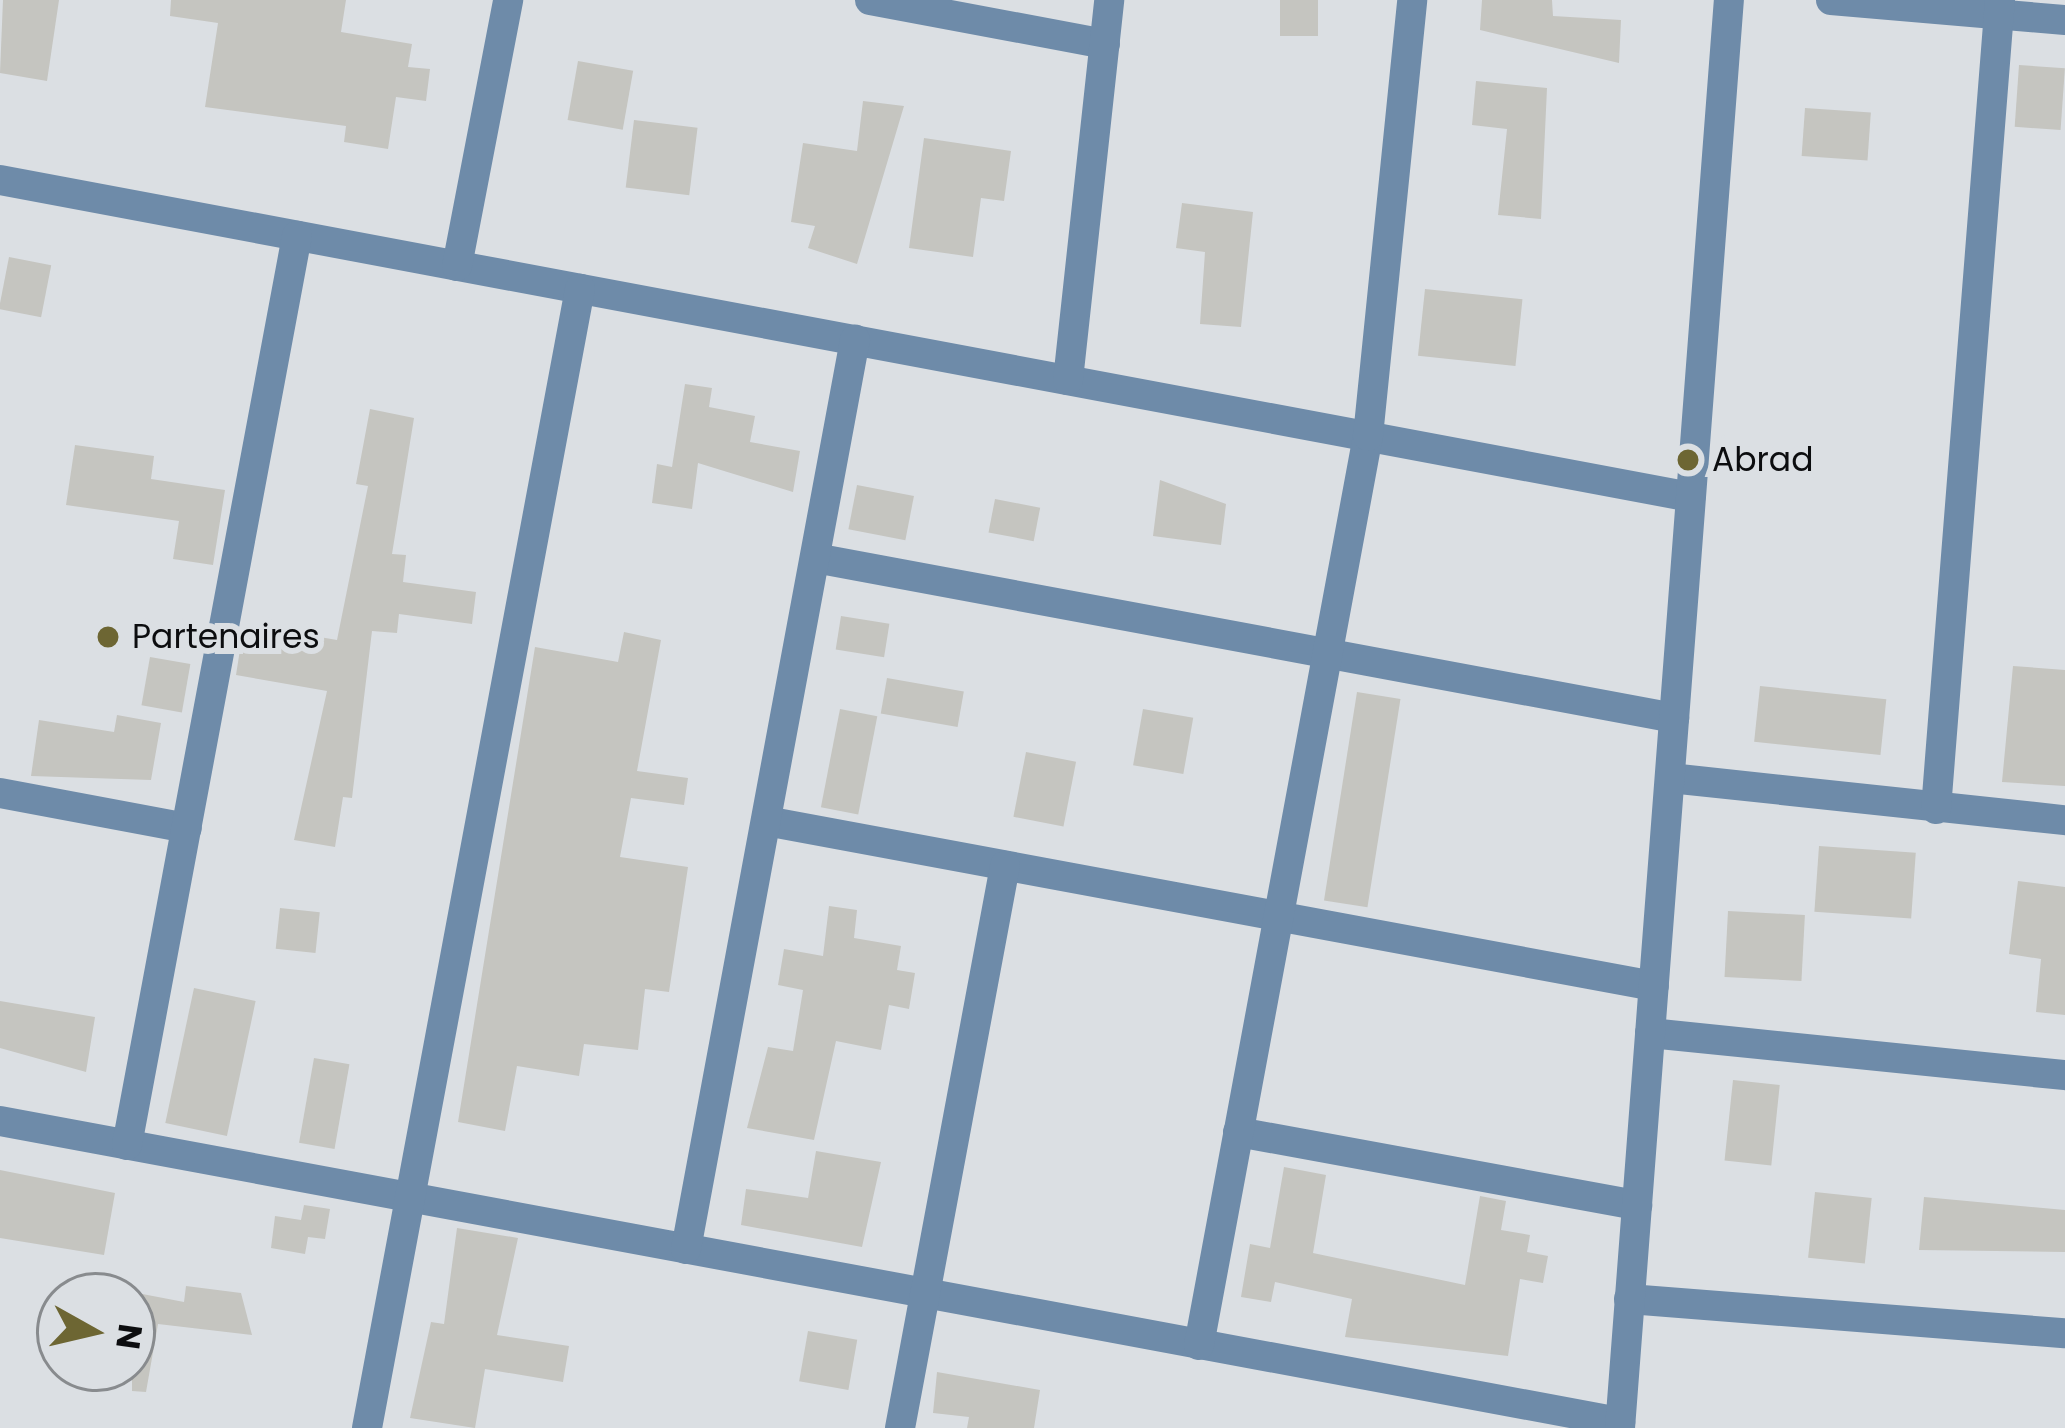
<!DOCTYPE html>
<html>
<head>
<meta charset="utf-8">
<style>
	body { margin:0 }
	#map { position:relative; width:2065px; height:1428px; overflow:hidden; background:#dbdfe3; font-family:Poppins,sans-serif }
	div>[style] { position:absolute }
	.building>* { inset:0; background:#c5c5c0; transform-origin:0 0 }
	.minor>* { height:30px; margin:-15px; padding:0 15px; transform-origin:15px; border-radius:15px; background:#6e8ba9 }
	.dots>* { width:33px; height:33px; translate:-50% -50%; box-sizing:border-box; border:6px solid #dbdfe3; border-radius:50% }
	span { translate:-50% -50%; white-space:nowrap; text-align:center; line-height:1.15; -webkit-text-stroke:12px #dbdfe3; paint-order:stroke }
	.poi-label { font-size:33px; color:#0c0d0f }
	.left { translate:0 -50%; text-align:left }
	.north { position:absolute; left:36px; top:1272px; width:120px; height:120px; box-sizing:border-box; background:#dbdfe3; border:3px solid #888b8e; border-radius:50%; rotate:98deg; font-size:33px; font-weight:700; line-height:48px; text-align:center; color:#0c0d0f }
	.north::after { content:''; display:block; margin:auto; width:42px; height:54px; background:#6d6633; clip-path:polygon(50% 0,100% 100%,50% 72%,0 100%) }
</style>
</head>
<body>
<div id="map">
	<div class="building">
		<i style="clip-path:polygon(3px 0,59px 0,47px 81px,0 73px)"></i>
		<i style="clip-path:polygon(171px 0,346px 0,341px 32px,412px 44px,408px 67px,430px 69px,426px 101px,396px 97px,388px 149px,344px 142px,346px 126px,205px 107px,218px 23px,170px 16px)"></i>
		<i style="left:1280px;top:0;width:38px;height:36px"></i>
		<i style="clip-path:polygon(1482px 0,1552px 0,1553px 16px,1621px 20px,1619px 63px,1480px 30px)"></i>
		<i style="left:578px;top:61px;width:56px;height:60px;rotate:10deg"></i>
		<i style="left:2019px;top:65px;width:46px;height:62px;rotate:4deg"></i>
		<i style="clip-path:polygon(1476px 81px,1547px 88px,1541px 219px,1498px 215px,1507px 129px,1472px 125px)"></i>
		<i style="clip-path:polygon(863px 101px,904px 106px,857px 264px,808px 248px,815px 226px,791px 222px,803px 143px,857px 151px)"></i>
		<i style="left:1805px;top:108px;width:66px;height:48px;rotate:4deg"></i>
		<i style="left:634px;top:120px;width:64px;height:68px;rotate:7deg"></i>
		<i style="clip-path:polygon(924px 138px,1011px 151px,1004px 201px,981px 198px,973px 257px,909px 248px)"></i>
		<i style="clip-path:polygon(1182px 203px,1253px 212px,1241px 327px,1200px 324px,1205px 252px,1176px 248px)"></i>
		<i style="left:9px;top:257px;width:43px;height:53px;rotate:11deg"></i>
		<i style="left:1425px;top:289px;width:98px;height:67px;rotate:6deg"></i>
		<i style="clip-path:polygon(685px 384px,712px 388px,709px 407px,755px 416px,750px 442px,800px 451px,793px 492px,698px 463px,692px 509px,652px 503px,657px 464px,672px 467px)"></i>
		<i style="clip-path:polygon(370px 409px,414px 418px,392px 554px,406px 555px,403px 582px,476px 592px,472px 624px,399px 614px,397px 633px,372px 631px,352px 798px,343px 797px,335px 847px,294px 840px,327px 691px,236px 675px,244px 624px,337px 640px,368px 486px,356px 484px)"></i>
		<i style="clip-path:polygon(75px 445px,154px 456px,151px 479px,225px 490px,213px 565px,173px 559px,179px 521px,66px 505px)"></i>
		<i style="clip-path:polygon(1160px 480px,1226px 504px,1221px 545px,1153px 536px)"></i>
		<i style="left:857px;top:485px;width:58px;height:45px;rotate:11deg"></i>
		<i style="left:995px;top:499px;width:46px;height:34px;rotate:11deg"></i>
		<i style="left:841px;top:616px;width:49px;height:34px;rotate:9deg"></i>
		<i style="clip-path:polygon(624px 632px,661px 640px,637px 771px,688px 778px,684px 805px,631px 798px,620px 857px,688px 867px,669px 992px,645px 989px,638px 1050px,584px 1044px,579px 1076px,517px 1066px,505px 1131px,458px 1122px,535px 647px,618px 662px)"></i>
		<i style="left:150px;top:657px;width:41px;height:49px;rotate:10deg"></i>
		<i style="clip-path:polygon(2013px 666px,2065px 670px,2065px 786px,2002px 782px)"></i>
		<i style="left:887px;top:678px;width:78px;height:36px;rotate:10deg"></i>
		<i style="left:1760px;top:686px;width:127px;height:56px;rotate:6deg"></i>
		<i style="left:1357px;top:692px;width:44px;height:211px;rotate:9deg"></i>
		<i style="left:840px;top:709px;width:38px;height:100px;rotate:11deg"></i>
		<i style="left:1143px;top:709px;width:51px;height:57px;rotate:10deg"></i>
		<i style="clip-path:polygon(117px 715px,161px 723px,151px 780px,31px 776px,39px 720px,114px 732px)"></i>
		<i style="left:1026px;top:752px;width:51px;height:66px;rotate:11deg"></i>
		<i style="left:1819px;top:846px;width:97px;height:66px;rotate:4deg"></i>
		<i style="clip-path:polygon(2018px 881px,2065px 887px,2065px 1015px,2036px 1012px,2041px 959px,2009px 954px)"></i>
		<i style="clip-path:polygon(829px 906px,857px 910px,854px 938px,901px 946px,897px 970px,915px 973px,909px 1009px,889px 1005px,881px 1050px,836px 1041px,814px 1140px,747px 1128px,768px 1047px,793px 1051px,803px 990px,778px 985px,784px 949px,823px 956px)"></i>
		<i style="left:280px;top:908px;width:40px;height:41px;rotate:6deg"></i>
		<i style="left:1728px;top:911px;width:77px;height:66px;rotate:3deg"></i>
		<i style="left:194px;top:988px;width:63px;height:138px;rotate:12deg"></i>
		<i style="clip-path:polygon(0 1001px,95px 1017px,86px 1072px,0 1048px)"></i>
		<i style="left:314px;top:1058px;width:36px;height:86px;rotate:10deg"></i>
		<i style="left:1733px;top:1080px;width:47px;height:81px;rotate:6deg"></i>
		<i style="clip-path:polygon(816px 1151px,881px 1162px,862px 1247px,741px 1225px,746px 1189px,808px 1198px)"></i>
		<i style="clip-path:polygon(1284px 1167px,1326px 1175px,1313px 1253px,1465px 1285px,1480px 1196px,1506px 1201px,1501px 1230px,1530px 1235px,1527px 1252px,1548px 1256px,1543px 1283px,1520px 1279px,1508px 1356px,1345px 1337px,1352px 1299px,1275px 1282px,1271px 1302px,1241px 1297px,1250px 1244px,1270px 1248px)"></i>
		<i style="clip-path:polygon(0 1170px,115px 1193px,104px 1255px,0 1238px)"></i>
		<i style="left:1815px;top:1192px;width:57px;height:66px;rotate:6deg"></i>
		<i style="clip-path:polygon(1924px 1197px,2065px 1210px,2065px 1252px,1919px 1250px)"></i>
		<i style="clip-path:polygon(304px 1205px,330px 1209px,325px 1239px,308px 1237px,305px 1254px,271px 1248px,275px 1216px,301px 1220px)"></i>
		<i style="clip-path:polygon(457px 1228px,518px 1238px,497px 1335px,569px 1346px,563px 1382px,485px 1369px,475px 1428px,410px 1418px,431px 1322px,444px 1324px)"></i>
		<i style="clip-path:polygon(186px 1286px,241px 1293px,252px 1335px,158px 1324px,146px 1392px,132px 1391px,132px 1292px,184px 1302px)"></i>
		<i style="left:808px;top:1331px;width:50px;height:51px;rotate:10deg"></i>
		<i style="clip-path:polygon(937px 1372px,1040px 1390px,1034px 1428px,967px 1428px,969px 1417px,933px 1413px)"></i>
	</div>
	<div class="minor">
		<i style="left:870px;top:0;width:239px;rotate:10.6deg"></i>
		<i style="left:1831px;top:0;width:235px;rotate:4.9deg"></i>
		<i style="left:0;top:180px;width:1720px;rotate:10.62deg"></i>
		<i style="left:457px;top:266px;width:271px;rotate:-79.1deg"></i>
		<i style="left:1068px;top:380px;width:382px;rotate:-83.8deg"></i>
		<i style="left:815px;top:558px;width:874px;rotate:10.55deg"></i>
		<i style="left:1670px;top:778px;width:397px;rotate:6.1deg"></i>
		<i style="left:0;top:793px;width:190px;rotate:10.6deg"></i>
		<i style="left:1936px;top:809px;width:812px;rotate:-85.48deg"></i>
		<i style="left:766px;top:821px;width:903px;rotate:10.53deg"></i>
		<i style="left:1650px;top:1033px;width:417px;rotate:5.8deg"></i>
		<i style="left:0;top:1121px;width:1648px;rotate:10.53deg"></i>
		<i style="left:1238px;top:1132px;width:406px;rotate:10.4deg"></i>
		<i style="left:127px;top:1145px;width:925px;rotate:-79.41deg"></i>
		<i style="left:686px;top:1249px;width:925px;rotate:-79.47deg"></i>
		<i style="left:1629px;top:1299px;width:437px;rotate:4.5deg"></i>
		<i style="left:1199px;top:1345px;width:925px;rotate:-79.47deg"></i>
		<i style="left:1368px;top:436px;width:438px;rotate:-84.2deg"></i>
		<i style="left:367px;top:1428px;width:1159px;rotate:-79.41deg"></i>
		<i style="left:900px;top:1428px;width:572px;rotate:-79.42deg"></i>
		<i style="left:1620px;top:1428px;width:1432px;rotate:-85.64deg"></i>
	</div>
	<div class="dots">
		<i style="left:1688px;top:460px;background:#6d6633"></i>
		<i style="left:108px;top:637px;background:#6d6633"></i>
	</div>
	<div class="poi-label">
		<span class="left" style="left:1712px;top:460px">Abrad</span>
		<span class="left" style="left:132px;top:637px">Partenaires</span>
	</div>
	<div class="north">N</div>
</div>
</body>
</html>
